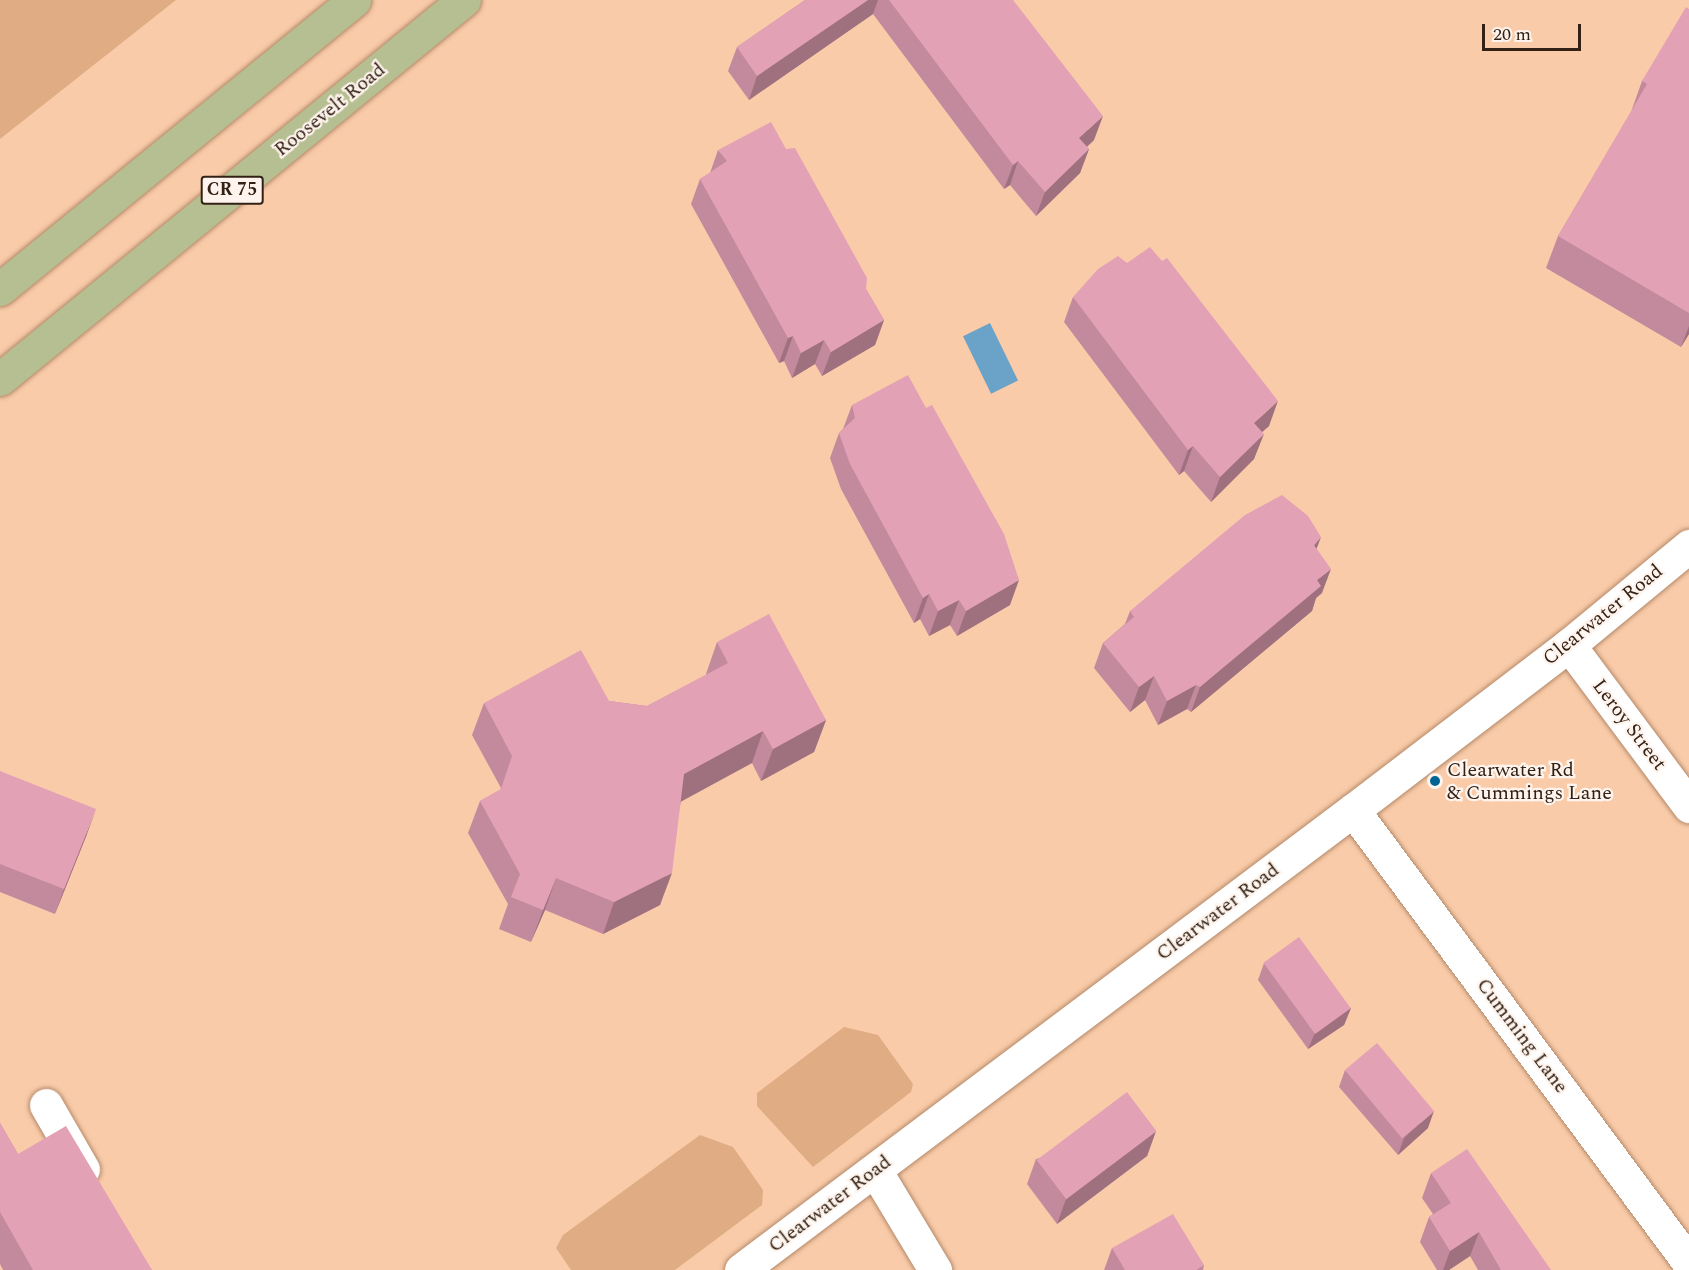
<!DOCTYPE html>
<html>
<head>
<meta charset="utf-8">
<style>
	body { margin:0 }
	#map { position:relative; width:1689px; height:1270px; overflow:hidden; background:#f9cba9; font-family:Spectral,serif }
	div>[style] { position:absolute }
	.green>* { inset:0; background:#e0ac84 }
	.water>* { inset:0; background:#6aa2c8; transform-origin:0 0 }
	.roads { filter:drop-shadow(0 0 2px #b48969) drop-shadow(0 0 2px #b48969) }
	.street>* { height:33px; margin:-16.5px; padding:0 16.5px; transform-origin:16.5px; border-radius:16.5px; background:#fff }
	.secondary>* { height:33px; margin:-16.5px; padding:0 16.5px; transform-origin:16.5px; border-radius:16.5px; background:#fff }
	.primary>* { height:33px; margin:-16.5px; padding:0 16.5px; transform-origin:16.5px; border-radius:16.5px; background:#b6bf92 }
	.wall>* { inset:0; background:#c38a9d }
	.shaded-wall>* { inset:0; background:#9f717f }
	.building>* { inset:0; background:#e3a1b6; transform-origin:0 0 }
	.dots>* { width:16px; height:16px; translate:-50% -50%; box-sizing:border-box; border:3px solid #fef4ed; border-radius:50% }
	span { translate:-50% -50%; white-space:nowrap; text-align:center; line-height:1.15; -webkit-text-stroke:4.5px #fef4ed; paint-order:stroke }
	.shield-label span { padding:2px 4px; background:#fef4ed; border:2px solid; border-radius:4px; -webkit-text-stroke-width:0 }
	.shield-label { font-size:18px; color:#322114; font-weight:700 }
	.street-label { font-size:20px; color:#322114 }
	.poi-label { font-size:20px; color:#322114 }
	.left { translate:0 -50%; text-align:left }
	.scale { position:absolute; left:1482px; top:24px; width:99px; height:27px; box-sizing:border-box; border:3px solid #322114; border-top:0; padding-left:8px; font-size:18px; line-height:21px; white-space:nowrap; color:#322114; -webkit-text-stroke:4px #fef4ed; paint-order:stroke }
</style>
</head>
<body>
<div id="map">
	<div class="green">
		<i style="clip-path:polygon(0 0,176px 0,0 139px)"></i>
		<i style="clip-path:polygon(844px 1027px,878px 1035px,913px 1084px,911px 1092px,813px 1167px,757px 1106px,757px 1093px)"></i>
		<i style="clip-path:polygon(700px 1135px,733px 1147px,763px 1190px,762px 1205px,675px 1270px,571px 1270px,556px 1248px,563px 1235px)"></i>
	</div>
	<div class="water">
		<i style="left:990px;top:323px;width:64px;height:30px;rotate:64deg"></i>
	</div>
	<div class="roads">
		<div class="street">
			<i style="left:1569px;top:645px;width:201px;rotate:53.3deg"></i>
			<i style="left:1353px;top:810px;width:564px;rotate:53.43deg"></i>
			<i style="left:46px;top:1105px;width:74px;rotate:60deg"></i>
			<i style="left:875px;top:1170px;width:117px;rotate:59deg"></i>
		</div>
		<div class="secondary">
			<i style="left:741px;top:1270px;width:766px;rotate:-36.93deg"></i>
			<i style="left:1353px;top:810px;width:272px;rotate:-37.4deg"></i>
			<i style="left:1569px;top:645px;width:156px;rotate:-39.5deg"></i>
		</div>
		<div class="primary">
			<i style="left:0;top:289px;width:457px;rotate:-39.2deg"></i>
			<i style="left:0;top:379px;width:599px;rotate:-39.24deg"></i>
		</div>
	</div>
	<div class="wall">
		<i style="clip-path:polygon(805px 0,1013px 0,1094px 140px,1087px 147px,1089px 149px,1080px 173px,1036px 216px,1010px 185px,1004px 189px,873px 14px,749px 100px,728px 71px,737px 47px)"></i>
		<i style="clip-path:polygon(1689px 9px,1689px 334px,1681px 347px,1546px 268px,1558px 236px,1631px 112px,1642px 81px)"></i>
		<i style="clip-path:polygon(718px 150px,866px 289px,884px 320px,875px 345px,822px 376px,815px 364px,792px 378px,784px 361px,779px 363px,691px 204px,700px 179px,710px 173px)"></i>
		<i style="clip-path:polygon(1073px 297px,1269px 426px,1262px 432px,1254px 459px,1211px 502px,1184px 471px,1179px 475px,1064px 322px)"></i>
		<i style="clip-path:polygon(852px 405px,1010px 605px,957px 636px,950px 625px,929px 636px,920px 619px,914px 623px,841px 489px,830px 458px,839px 433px,843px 429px)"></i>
		<i style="clip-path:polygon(1317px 549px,1322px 593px,1316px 598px,1312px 611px,1191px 712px,1187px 709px,1158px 725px,1145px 700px,1130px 712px,1094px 668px,1103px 643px,1125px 624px,1130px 611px)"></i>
		<i style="clip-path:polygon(717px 642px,826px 720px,814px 752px,761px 781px,752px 763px,681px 801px,660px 905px,603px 934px,545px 910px,531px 942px,499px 929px,508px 904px,468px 833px,480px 801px,500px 790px,501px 788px,472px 735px,484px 703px,609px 701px,647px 706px,706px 675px,706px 674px)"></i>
		<i style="clip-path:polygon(0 771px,87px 834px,55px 914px,0 892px)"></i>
		<i style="clip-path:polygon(1264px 963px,1351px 1008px,1344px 1025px,1308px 1049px,1258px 980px)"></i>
		<i style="clip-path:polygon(1345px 1070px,1428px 1128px,1398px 1155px,1339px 1087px)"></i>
		<i style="clip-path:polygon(0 1123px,18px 1154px,152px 1270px,3px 1270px,0 1264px)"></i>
		<i style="clip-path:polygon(1156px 1131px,1147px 1156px,1057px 1224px,1027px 1184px,1036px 1159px)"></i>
		<i style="clip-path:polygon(1431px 1173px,1551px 1270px,1478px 1270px,1470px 1256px,1449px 1270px,1437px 1270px,1420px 1242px,1429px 1217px,1433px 1214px,1422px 1198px)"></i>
		<i style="clip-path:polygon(1112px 1248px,1204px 1265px,1203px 1270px,1104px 1270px)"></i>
	</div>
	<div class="shaded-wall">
		<i style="clip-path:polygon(868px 0,878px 0,873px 14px,749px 100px,757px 76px)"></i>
		<i style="clip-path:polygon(1103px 116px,1094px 140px,1070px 162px,1079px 138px)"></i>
		<i style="clip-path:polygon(1089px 149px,1080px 173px,1036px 216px,1045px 192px)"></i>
		<i style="clip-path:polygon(1018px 161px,1010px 185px,1004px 189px,1013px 165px)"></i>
		<i style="clip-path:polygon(884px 320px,875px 345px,822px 376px,831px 352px)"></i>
		<i style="clip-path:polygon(1689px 326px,1689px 334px,1681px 347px)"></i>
		<i style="clip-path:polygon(793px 336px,784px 361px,779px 363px,788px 338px)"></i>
		<i style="clip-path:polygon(824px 340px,815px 364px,792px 378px,801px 353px)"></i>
		<i style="clip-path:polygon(1278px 401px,1269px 426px,1245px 447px,1254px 423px)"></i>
		<i style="clip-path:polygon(1264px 434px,1254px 459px,1211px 502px,1220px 477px)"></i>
		<i style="clip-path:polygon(1193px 446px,1184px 471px,1179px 475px,1188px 450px)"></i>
		<i style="clip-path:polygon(1321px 537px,1312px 561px,1314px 545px)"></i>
		<i style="clip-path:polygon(1331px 569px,1322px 593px,1316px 598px,1312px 611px,1191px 712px,1200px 687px,1317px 580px)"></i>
		<i style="clip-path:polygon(1019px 580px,1010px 605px,957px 636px,966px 611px)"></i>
		<i style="clip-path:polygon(929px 594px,920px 619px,914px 623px,923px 598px)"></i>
		<i style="clip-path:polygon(959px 600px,950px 625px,929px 636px,938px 611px)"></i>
		<i style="clip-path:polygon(1154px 676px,1145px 700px,1130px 712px,1139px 687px)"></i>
		<i style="clip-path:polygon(1196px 685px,1187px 709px,1158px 725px,1167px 701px)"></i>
		<i style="clip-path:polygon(826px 720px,814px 752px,761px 781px,773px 749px)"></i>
		<i style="clip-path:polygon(763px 731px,752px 763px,673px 806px,684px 774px)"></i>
		<i style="clip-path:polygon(96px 809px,87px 834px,55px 914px,64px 889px)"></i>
		<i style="clip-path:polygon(672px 873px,660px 905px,603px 934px,614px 902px)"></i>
		<i style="clip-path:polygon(556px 878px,545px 910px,531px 942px,543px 910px)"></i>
		<i style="clip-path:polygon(1351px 1008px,1344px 1025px,1308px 1049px,1315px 1033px)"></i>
		<i style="clip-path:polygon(1434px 1111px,1428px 1128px,1398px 1155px,1404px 1138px)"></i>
		<i style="clip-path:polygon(1156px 1131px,1147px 1156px,1057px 1224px,1066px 1199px)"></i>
		<i style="clip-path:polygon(1479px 1232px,1470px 1256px,1449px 1270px,1443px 1270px,1450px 1251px)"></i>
	</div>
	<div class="building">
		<i style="clip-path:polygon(805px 0,868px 0,757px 76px,737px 47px)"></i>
		<i style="clip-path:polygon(889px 0,1013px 0,1103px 116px,1079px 138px,1089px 149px,1045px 192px,1018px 161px,1013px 165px)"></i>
		<i style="clip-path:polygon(1686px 7px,1689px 9px,1689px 313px,1558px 236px,1647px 84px,1642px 81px)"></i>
		<i style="clip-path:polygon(771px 122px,786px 149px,795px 148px,867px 278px,866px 289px,884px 320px,831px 352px,824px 340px,801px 353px,793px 336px,788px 338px,700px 179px,727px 161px,718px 150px)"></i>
		<i style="clip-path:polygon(1150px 247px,1162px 261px,1167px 258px,1278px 401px,1254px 423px,1264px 434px,1220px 477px,1193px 446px,1188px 450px,1073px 297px,1098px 269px,1118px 256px,1127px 263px)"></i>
		<i style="clip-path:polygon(908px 375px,926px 408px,932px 405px,1004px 534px,1019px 580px,966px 611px,959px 600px,938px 611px,929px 594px,923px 598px,850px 464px,839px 433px,855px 418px,852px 405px)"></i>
		<i style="clip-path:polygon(1282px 495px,1308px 516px,1321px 537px,1314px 545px,1331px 569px,1317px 580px,1321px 586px,1200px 687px,1196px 685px,1167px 701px,1154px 676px,1139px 687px,1103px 643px,1134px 617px,1130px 611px,1245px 515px)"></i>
		<i style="clip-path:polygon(769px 614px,826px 720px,773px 749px,763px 731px,684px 774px,672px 873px,614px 902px,556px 878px,543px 910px,511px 897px,520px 874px,480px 801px,501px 789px,512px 756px,484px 703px,581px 650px,609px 701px,647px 706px,728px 663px,717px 642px)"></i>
		<i style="clip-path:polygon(0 771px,96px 809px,64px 889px,0 864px)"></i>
		<i style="left:1299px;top:937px;width:88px;height:44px;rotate:54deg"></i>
		<i style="left:1377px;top:1043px;width:89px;height:42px;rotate:50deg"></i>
		<i style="left:1127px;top:1092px;width:49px;height:113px;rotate:53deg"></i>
		<i style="clip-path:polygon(0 1123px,18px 1154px,66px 1126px,152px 1270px,33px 1270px,0 1212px)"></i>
		<i style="clip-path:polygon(1467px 1149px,1551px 1270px,1501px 1270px,1479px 1232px,1450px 1251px,1429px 1217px,1451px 1203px,1431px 1173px)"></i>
		<i style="clip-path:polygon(1173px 1214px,1204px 1265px,1196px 1270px,1125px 1270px,1112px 1248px)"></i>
	</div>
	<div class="dots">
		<i style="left:1435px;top:781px;background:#006493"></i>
	</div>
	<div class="shield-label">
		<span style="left:232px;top:190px">CR 75</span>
	</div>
	<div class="street-label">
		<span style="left:330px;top:110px;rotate:-39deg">Roosevelt Road</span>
		<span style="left:1603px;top:615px;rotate:-39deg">Clearwater Road</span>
		<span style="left:1629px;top:725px;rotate:53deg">Leroy Street</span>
		<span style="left:1218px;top:912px;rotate:-37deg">Clearwater Road</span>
		<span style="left:1522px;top:1036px;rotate:53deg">Cumming Lane</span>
		<span style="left:830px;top:1204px;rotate:-37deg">Clearwater Road</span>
	</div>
	<div class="poi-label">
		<span class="left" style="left:1447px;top:782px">Clearwater Rd<br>&amp; Cummings Lane</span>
	</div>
	<div class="scale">20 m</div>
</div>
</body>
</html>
